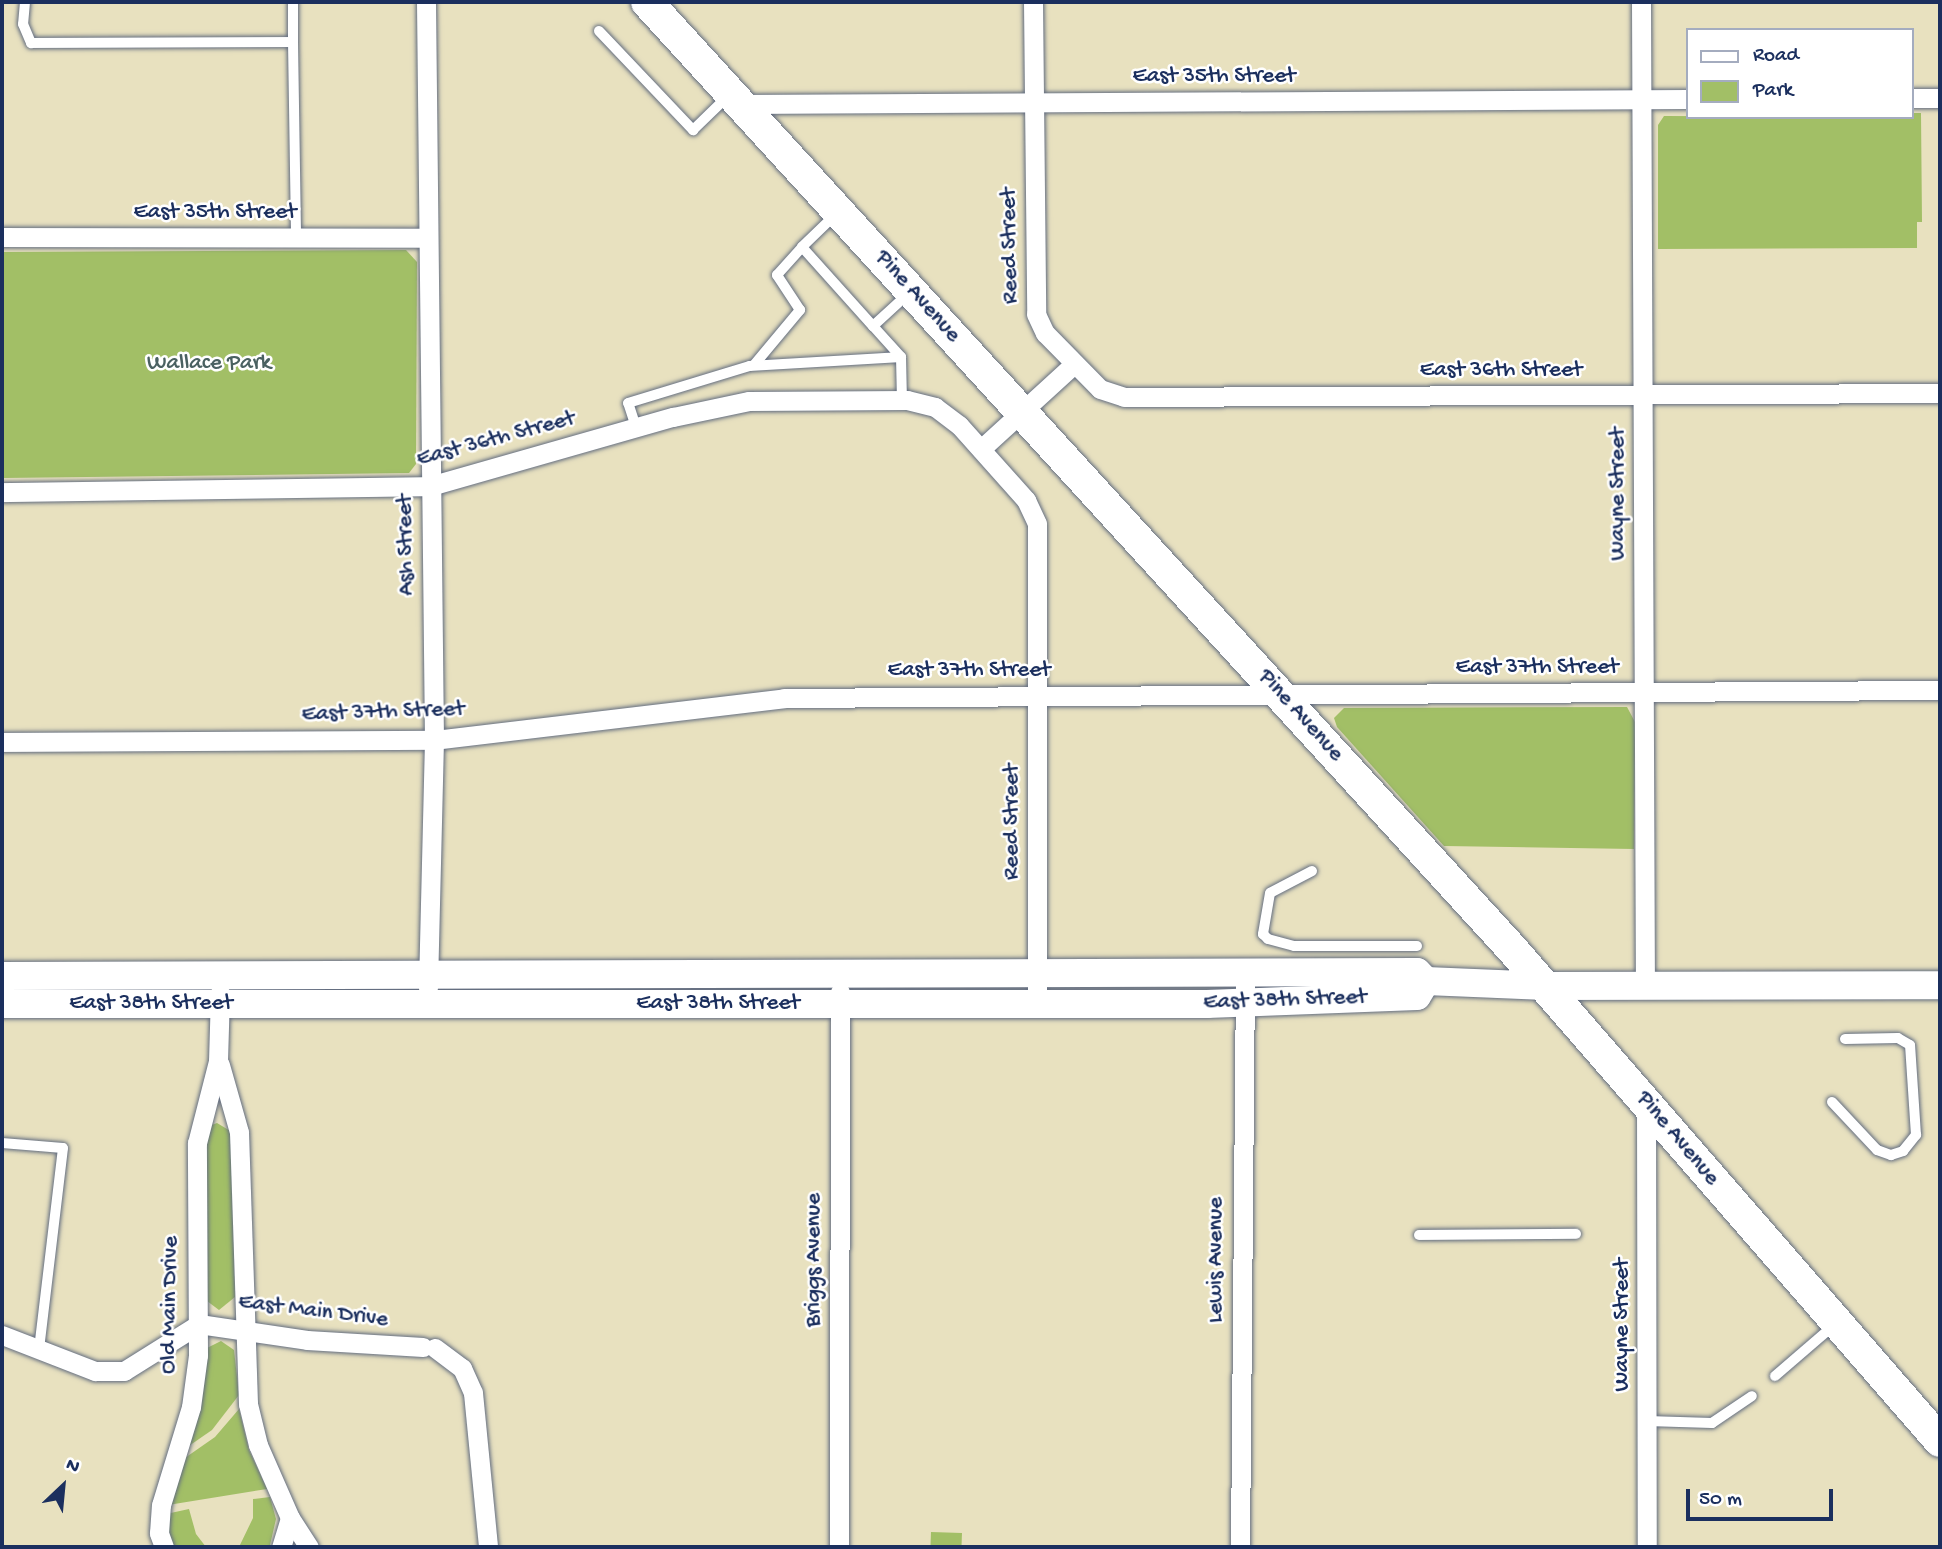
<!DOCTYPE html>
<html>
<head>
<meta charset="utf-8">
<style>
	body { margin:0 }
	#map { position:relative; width:1942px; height:1549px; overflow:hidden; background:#e8e1bf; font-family:"Gochi Hand",sans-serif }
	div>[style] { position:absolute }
	.green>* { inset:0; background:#a2bf66; transform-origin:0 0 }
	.roads { filter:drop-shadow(0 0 2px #636d80) drop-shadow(0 0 2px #636d80) }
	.service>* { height:10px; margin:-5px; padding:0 5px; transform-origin:5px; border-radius:5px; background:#fff }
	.minor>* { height:19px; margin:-9.5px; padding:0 9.5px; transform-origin:9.5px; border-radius:9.5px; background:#fff }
	.secondary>* { height:28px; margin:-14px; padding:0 14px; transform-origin:14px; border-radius:14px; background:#fff }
	.primary>* { height:32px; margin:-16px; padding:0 16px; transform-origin:16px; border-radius:16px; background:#fff }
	span { translate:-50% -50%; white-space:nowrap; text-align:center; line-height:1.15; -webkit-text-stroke:5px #fff; paint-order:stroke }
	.street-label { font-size:23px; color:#1b2f5e }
	.park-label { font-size:23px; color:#4a6161 }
	.frame { position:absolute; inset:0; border:4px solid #1b2f5e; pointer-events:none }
	.legend { position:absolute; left:1686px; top:28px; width:228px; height:91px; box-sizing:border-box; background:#fff; border:2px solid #a4acbf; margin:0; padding:9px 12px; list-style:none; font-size:21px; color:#1b2f5e }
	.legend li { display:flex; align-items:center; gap:14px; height:35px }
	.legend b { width:35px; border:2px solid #a4acbf }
	.north { position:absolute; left:28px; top:1451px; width:70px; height:70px; -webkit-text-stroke:5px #fff; paint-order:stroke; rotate:26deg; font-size:19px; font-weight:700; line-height:28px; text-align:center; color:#1b2f5e }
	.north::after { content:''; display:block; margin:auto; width:24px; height:32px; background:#1b2f5e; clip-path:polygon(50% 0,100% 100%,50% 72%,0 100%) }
	.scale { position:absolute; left:1686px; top:1489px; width:147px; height:32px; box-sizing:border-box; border:4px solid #1b2f5e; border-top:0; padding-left:9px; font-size:21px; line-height:24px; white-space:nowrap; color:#1b2f5e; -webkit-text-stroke:5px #fff; paint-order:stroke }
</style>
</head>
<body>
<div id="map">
	<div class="green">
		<i style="clip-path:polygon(1912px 113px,1921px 113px,1922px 222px,1917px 222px,1917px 248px,1658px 249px,1658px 125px,1664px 116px,1912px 117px)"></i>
		<i style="clip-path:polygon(406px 250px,417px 262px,416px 464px,409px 473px,2px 478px,2px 252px)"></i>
		<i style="clip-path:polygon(1627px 707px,1635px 722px,1634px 849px,1444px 846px,1337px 727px,1334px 718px,1344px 708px)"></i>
		<i style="clip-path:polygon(217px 1123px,232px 1132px,235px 1297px,219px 1310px,207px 1301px,203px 1143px,209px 1126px)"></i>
		<i style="clip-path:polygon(221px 1341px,234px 1350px,239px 1395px,212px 1430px,186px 1448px,207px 1348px)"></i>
		<i style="clip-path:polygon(239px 1409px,249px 1450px,267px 1489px,168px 1505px,182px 1460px,215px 1437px)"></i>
		<i style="clip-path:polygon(270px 1497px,276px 1519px,270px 1545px,239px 1547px,253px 1518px,253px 1499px)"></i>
		<i style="clip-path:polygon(189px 1509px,196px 1534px,206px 1547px,172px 1547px,166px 1514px)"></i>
		<i style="left:931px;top:1532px;width:31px;height:15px;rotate:2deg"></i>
	</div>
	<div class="roads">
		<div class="service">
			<i style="left:25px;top:2px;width:22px;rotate:95deg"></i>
			<i style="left:23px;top:24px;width:21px;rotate:67deg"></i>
			<i style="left:31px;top:43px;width:262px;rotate:-0.2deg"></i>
			<i style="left:293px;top:42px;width:40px;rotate:-90deg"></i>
			<i style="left:599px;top:31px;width:137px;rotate:46.5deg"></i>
			<i style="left:693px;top:130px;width:49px;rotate:-44.2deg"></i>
			<i style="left:293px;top:42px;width:196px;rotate:89.1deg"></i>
			<i style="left:836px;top:214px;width:47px;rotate:135.9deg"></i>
			<i style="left:802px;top:247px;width:106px;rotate:48.1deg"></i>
			<i style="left:873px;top:326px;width:49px;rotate:-42.5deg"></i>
			<i style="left:873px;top:326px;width:42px;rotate:47.9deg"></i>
			<i style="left:901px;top:357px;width:43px;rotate:88.7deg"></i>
			<i style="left:754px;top:365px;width:72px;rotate:-50.1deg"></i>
			<i style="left:800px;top:310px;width:42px;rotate:-123.3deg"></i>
			<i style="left:777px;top:275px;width:38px;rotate:-48deg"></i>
			<i style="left:636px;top:427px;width:25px;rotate:-108deg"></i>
			<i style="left:628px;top:403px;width:127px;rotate:-16.9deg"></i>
			<i style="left:750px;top:366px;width:151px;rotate:-3.4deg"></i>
			<i style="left:1312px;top:871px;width:47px;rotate:152.4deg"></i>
			<i style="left:1270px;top:893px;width:42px;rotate:99.7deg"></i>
			<i style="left:1263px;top:934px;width:7px;rotate:45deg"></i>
			<i style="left:1268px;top:939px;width:27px;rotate:15deg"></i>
			<i style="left:1294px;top:946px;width:123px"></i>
			<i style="left:1832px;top:1102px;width:66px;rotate:46.8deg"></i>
			<i style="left:1877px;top:1150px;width:15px;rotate:20deg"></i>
			<i style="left:1891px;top:1155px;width:13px;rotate:-18deg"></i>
			<i style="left:1903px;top:1151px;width:21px;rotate:-51deg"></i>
			<i style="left:1916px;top:1135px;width:90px;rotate:-93.8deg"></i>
			<i style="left:1910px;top:1045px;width:14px;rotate:-150deg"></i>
			<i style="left:1898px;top:1038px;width:53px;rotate:178.9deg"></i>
			<i style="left:2px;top:1143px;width:61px;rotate:4.7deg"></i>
			<i style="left:63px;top:1148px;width:201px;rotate:96.8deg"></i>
			<i style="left:1419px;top:1235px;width:157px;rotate:-0.4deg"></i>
			<i style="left:1775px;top:1376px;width:77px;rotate:-40.8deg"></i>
			<i style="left:1647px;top:1421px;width:65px;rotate:1.8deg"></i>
			<i style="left:1712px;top:1423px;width:48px;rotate:-34deg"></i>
		</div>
		<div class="minor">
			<i style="left:426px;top:2px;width:738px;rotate:89.38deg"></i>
			<i style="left:434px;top:740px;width:248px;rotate:91.4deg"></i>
			<i style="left:1033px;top:2px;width:312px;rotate:89.4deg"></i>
			<i style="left:1036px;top:314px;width:21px;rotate:65deg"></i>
			<i style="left:1045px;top:333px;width:78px;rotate:45.5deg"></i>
			<i style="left:1100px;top:389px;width:25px;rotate:18deg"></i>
			<i style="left:1124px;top:397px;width:816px;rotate:-0.28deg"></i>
			<i style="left:1641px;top:2px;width:984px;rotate:89.77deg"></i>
			<i style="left:1912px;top:98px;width:28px"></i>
			<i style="left:740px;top:104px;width:948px;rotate:-0.3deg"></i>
			<i style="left:2px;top:237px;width:425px;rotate:0.1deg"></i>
			<i style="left:981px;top:449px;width:126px;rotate:-42.4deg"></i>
			<i style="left:2px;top:492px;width:428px;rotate:-0.8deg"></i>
			<i style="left:430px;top:486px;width:253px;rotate:-15.9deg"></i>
			<i style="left:673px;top:417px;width:78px;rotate:-11.9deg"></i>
			<i style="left:749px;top:401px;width:158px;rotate:-0.4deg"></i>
			<i style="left:907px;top:400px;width:29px;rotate:14deg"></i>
			<i style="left:935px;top:407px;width:30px;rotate:37deg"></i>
			<i style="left:959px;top:425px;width:101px;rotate:48.2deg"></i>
			<i style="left:1026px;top:500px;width:26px;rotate:65deg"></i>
			<i style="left:1037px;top:524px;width:479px;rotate:90deg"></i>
			<i style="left:2px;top:742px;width:432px;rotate:-0.3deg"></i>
			<i style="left:434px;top:740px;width:353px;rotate:-6.8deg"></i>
			<i style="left:784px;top:698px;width:1156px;rotate:-0.4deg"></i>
			<i style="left:220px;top:1065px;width:70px;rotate:74.2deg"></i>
			<i style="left:239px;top:1132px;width:272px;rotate:88.1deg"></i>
			<i style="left:248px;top:1404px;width:42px;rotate:76.3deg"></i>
			<i style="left:258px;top:1445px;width:80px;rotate:66.3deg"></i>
			<i style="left:290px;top:1518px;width:30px;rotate:107deg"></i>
			<i style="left:1646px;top:1102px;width:445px;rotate:89.9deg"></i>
			<i style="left:2px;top:1335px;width:100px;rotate:21.2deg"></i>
			<i style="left:95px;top:1371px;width:29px"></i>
			<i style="left:124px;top:1371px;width:89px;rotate:-32.1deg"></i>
			<i style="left:199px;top:1324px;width:109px;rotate:8.4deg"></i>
			<i style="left:307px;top:1340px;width:116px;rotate:3.5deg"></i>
			<i style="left:435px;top:1348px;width:34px;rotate:37deg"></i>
			<i style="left:462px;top:1368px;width:27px;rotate:66deg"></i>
			<i style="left:473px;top:1393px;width:155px;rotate:84.4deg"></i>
			<i style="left:290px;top:1518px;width:35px;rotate:57deg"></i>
			<i style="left:164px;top:1547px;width:15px;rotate:-110deg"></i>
			<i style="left:159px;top:1533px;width:28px;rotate:-86deg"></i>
			<i style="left:161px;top:1505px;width:102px;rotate:-73deg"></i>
			<i style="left:191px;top:1407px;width:52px;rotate:-82.3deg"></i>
			<i style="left:198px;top:1355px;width:212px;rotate:-90.3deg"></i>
			<i style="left:197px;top:1143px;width:85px;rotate:-75.6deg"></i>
			<i style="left:218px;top:1061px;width:68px;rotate:-88.3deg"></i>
			<i style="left:839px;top:1547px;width:555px;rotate:-89.9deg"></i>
			<i style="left:1240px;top:1547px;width:574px;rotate:-89.5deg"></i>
		</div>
		<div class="secondary">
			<i style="left:2px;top:976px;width:1415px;rotate:-0.16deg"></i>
			<i style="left:1417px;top:972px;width:13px;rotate:45deg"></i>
			<i style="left:1426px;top:981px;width:120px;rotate:2.4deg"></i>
			<i style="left:1546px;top:986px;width:394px;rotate:-0.1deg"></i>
			<i style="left:2px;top:1004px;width:1205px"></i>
			<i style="left:1207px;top:1004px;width:210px;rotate:-2.2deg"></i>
			<i style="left:1417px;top:996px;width:17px;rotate:-59deg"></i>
		</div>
		<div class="primary">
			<i style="left:647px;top:2px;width:1283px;rotate:47.59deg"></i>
			<i style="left:1512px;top:949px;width:652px;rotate:48.98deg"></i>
		</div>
	</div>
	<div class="street-label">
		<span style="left:1214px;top:77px">East 35th Street</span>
		<span style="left:215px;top:213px">East 35th Street</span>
		<span style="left:1011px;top:246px;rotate:-91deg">Reed Street</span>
		<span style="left:917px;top:297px;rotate:48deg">Pine Avenue</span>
		<span style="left:1501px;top:371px">East 36th Street</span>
		<span style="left:496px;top:440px;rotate:-15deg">East 36th Street</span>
		<span style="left:1619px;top:494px;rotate:-90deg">Wayne Street</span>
		<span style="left:407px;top:545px;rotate:-91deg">Ash Street</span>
		<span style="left:1537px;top:668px">East 37th Street</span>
		<span style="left:969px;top:671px">East 37th Street</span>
		<span style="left:383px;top:713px;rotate:-2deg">East 37th Street</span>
		<span style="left:1300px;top:716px;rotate:48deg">Pine Avenue</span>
		<span style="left:1013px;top:822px;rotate:-90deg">Reed Street</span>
		<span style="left:1285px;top:1001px;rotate:-2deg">East 38th Street</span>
		<span style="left:151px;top:1004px">East 38th Street</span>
		<span style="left:718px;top:1004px">East 38th Street</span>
		<span style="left:1677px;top:1139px;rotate:50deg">Pine Avenue</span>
		<span style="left:815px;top:1260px;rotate:-90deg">Briggs Avenue</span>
		<span style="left:1217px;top:1260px;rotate:-90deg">Lewis Avenue</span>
		<span style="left:171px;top:1305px;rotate:-89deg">Old Main Drive</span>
		<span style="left:313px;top:1312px;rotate:7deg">East Main Drive</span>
		<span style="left:1623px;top:1325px;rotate:-90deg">Wayne Street</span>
	</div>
	<div class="park-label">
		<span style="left:209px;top:364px">Wallace Park</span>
	</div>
	<div class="frame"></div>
	<ul class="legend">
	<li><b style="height:9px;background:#fff"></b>Road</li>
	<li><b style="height:19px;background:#a2bf66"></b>Park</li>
	</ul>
	<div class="north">N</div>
	<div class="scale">50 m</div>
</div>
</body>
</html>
